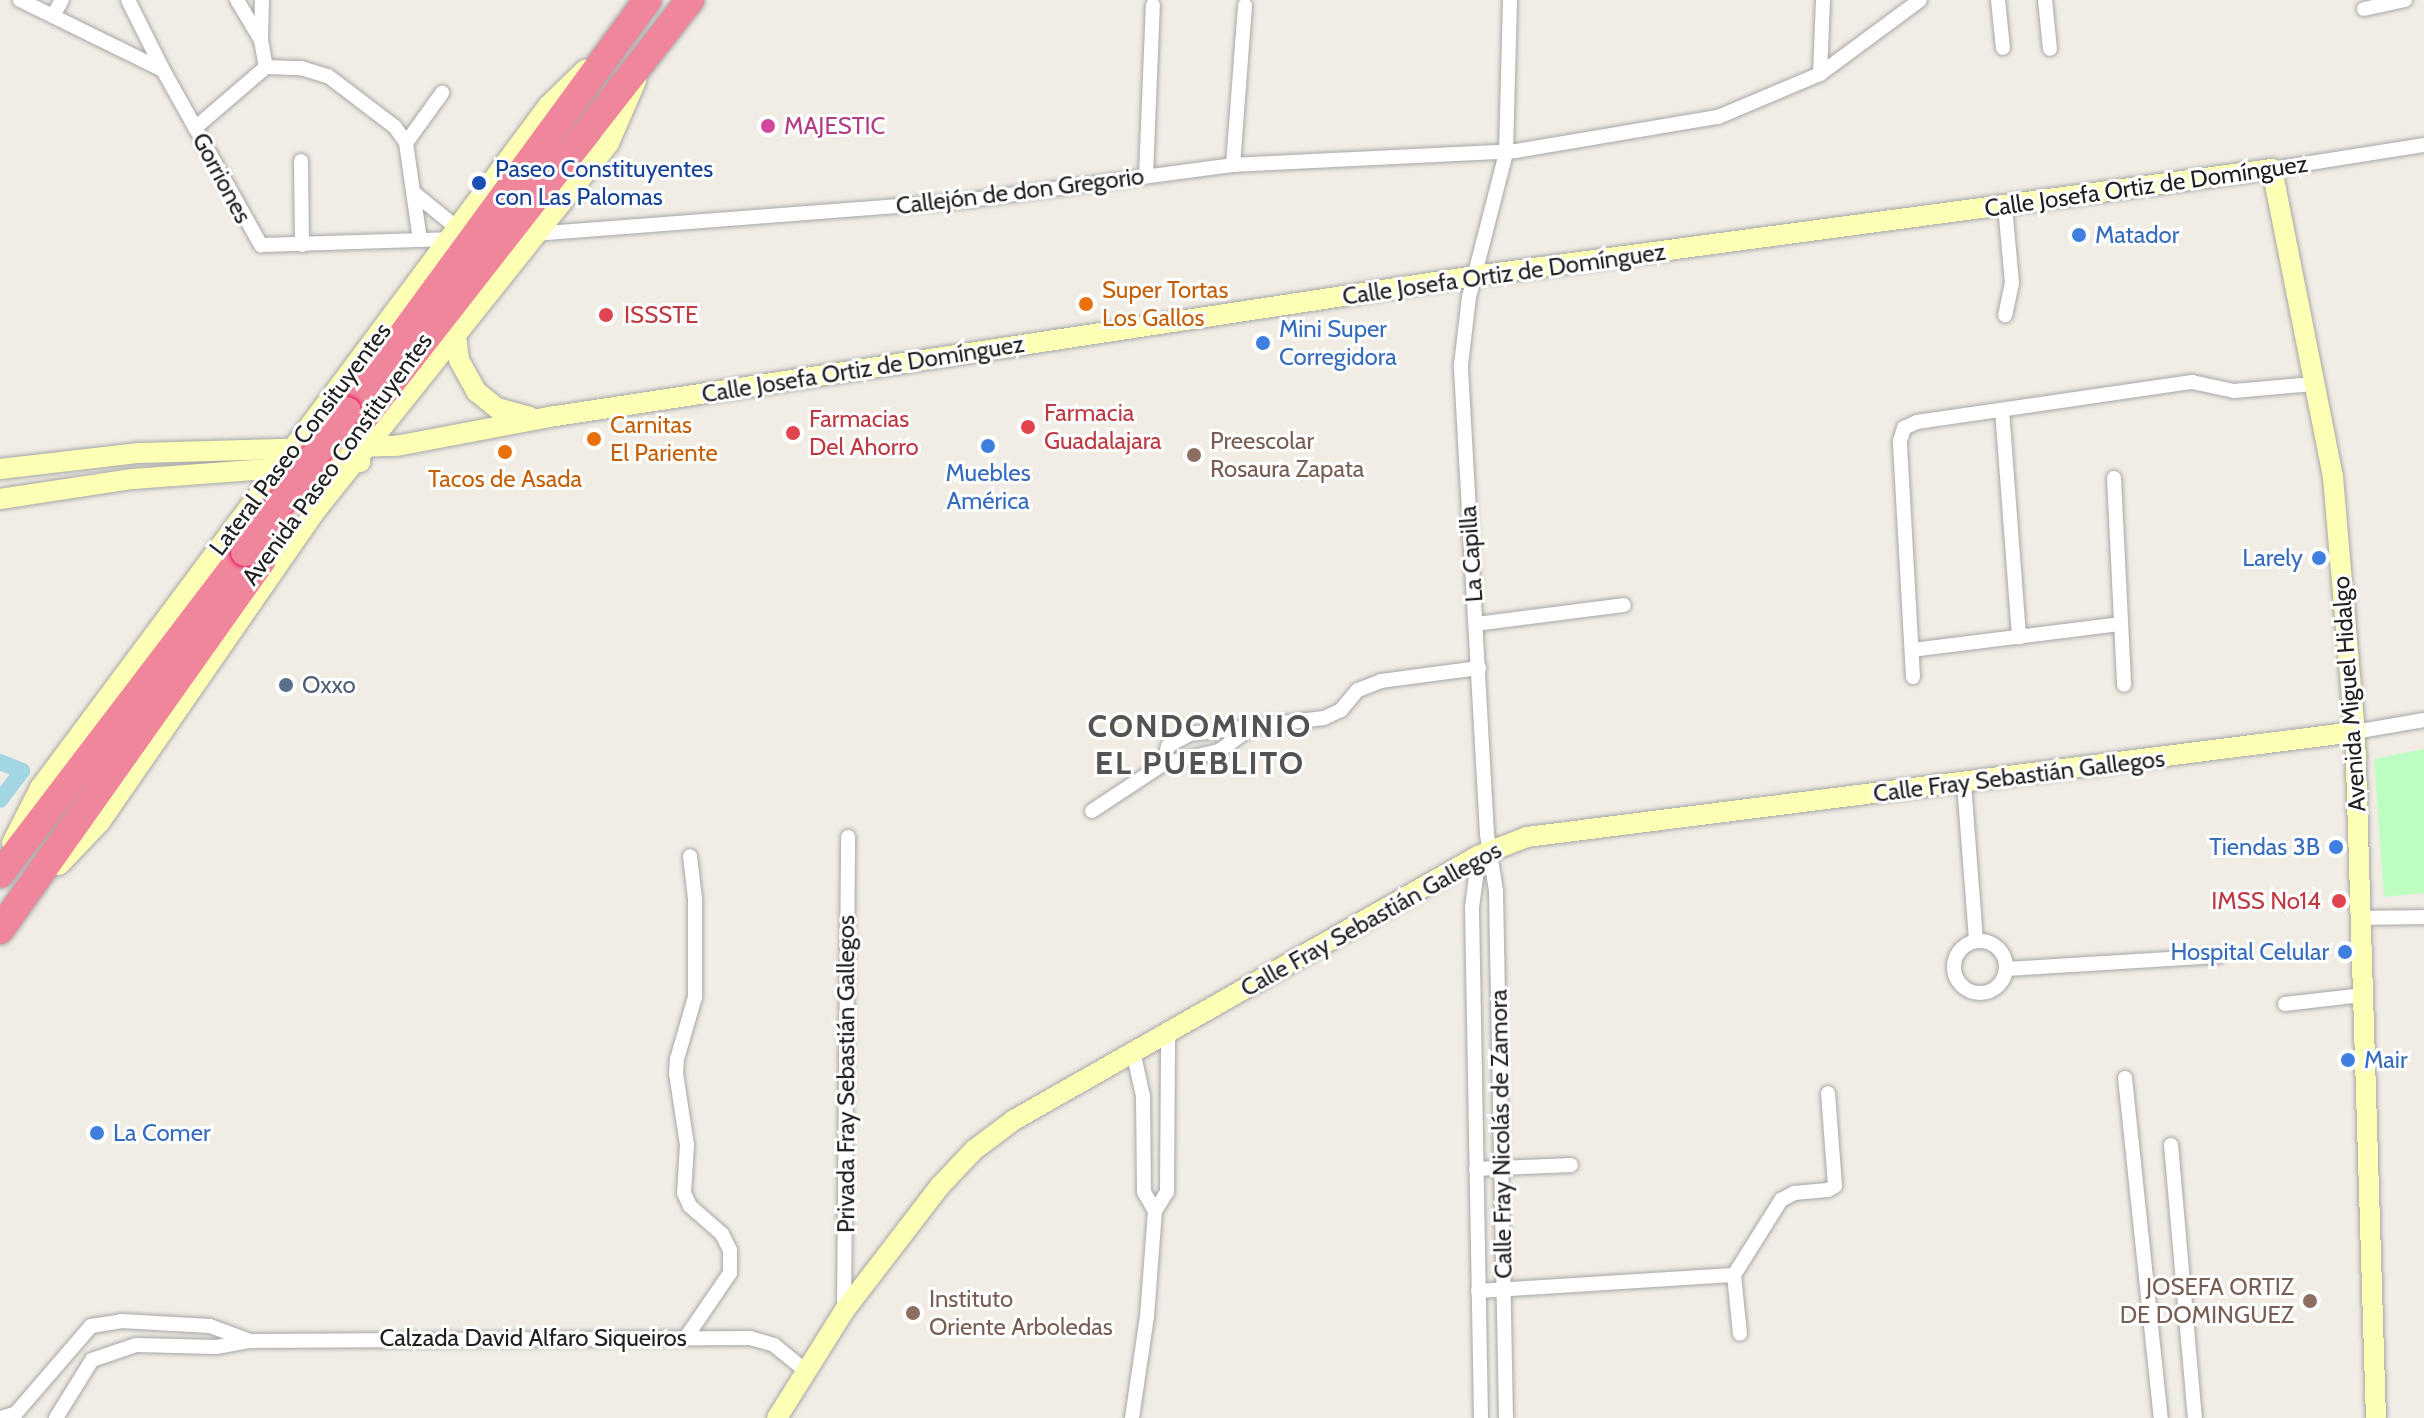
<!DOCTYPE html>
<html>
<head>
<meta charset="utf-8">
<style>
	body { margin:0 }
	#map { position:relative; width:2424px; height:1418px; overflow:hidden; background:#f1ede5; font-family:Cabin,sans-serif }
	div>[style] { position:absolute }
	.park>* { inset:0; background:#bffec2 }
	.canal>* { height:16px; margin:-8px; padding:0 8px; transform-origin:8px; border-radius:8px; background:#a2d6e2 }
	.roads { filter:drop-shadow(0 0 2px #a7a7a7) drop-shadow(0 0 2px #a7a7a7) }
	.street>* { height:14px; margin:-7px; padding:0 7px; transform-origin:7px; border-radius:7px; background:#fff }
	.street>.ring { margin:-7px; padding:0; box-sizing:content-box; background:none; border:14px solid #fff; border-radius:50% }
	.secondary>* { height:20px; margin:-10px; padding:0 10px; transform-origin:10px; border-radius:10px; background:#fdffb5 }
	.highway>* { height:28px; margin:-14px; padding:0 14px; transform-origin:14px; border-radius:14px; background:#ef869c }
	.bridges { filter:drop-shadow(0 0 2px #eb1665) drop-shadow(0 0 2px #eb1665) }
	.highway-bridge>* { height:28px; margin:-14px; padding:0 14px; transform-origin:14px; border-radius:14px; background:#ef869c }
	.dots>* { width:22px; height:22px; translate:-50% -50%; box-sizing:border-box; border:4px solid #fff; border-radius:50% }
	span { translate:-50% -50%; white-space:nowrap; text-align:center; line-height:1.15; -webkit-text-stroke:6px #fff; paint-order:stroke }
	.hotel-label { font-size:24px; color:#b23c85 }
	.left { translate:0 -50%; text-align:left }
	.transit-label { font-size:24px; color:#164399 }
	.street-label { font-size:24px; color:#202020 }
	.shop-label { font-size:24px; color:#366cbe }
	.right { translate:-100% -50%; text-align:right }
	.food-label { font-size:24px; color:#c56008 }
	.health-label { font-size:24px; color:#be3a42 }
	.education-label { font-size:24px; color:#785e54 }
	.service-label { font-size:24px; color:#4e5e75 }
	.district-label { font-size:32px; color:#535353; font-weight:700; letter-spacing:2px }
</style>
</head>
<body>
<div id="map">
	<div class="park">
		<i style="clip-path:polygon(2424px 749px,2424px 893px,2384px 897px,2374px 759px)"></i>
	</div>
	<div class="canal">
		<i style="left:0;top:762px;width:24px;rotate:22deg"></i>
		<i style="left:22px;top:771px;width:36px;rotate:127deg"></i>
	</div>
	<div class="roads">
		<div class="street">
			<i style="left:20px;top:0;width:159px;rotate:26.1deg"></i>
			<i style="left:128px;top:0;width:78px;rotate:63.4deg"></i>
			<i style="left:163px;top:70px;width:201px;rotate:60.8deg"></i>
			<i style="left:261px;top:245px;width:188px;rotate:-1.8deg"></i>
			<i style="left:237px;top:0;width:47px;rotate:59deg"></i>
			<i style="left:261px;top:40px;width:27px;rotate:80deg"></i>
			<i style="left:1998px;top:0;width:48px;rotate:84.1deg"></i>
			<i style="left:2045px;top:0;width:49px;rotate:84.2deg"></i>
			<i style="left:2364px;top:9px;width:42px;rotate:-12.4deg"></i>
			<i style="left:53px;top:16px;width:18px;rotate:-61deg"></i>
			<i style="left:261px;top:40px;width:40px;rotate:-88.6deg"></i>
			<i style="left:1820px;top:74px;width:74px;rotate:-87.7deg"></i>
			<i style="left:195px;top:128px;width:94px;rotate:-40.7deg"></i>
			<i style="left:266px;top:67px;width:35px;rotate:2deg"></i>
			<i style="left:301px;top:68px;width:28px;rotate:17deg"></i>
			<i style="left:328px;top:76px;width:84px;rotate:37.3deg"></i>
			<i style="left:395px;top:127px;width:19px;rotate:55deg"></i>
			<i style="left:406px;top:143px;width:98px;rotate:81.8deg"></i>
			<i style="left:406px;top:143px;width:62px;rotate:-54.2deg"></i>
			<i style="left:301px;top:161px;width:84px;rotate:89.3deg"></i>
			<i style="left:1233px;top:165px;width:160px;rotate:-85.7deg"></i>
			<i style="left:2272px;top:169px;width:154px;rotate:-9deg"></i>
			<i style="left:1146px;top:176px;width:171px;rotate:-87.7deg"></i>
			<i style="left:414px;top:193px;width:55px;rotate:39.1deg"></i>
			<i style="left:2005px;top:206px;width:77px;rotate:84.8deg"></i>
			<i style="left:2012px;top:283px;width:33px;rotate:102deg"></i>
			<i style="left:534px;top:234px;width:438px;rotate:-4.4deg"></i>
			<i style="left:971px;top:200px;width:264px;rotate:-7.6deg"></i>
			<i style="left:1233px;top:165px;width:283px;rotate:-2.8deg"></i>
			<i style="left:1516px;top:151px;width:205px;rotate:-9.6deg"></i>
			<i style="left:1718px;top:117px;width:111px;rotate:-22.9deg"></i>
			<i style="left:1820px;top:74px;width:124px;rotate:-36.5deg"></i>
			<i style="left:2002px;top:410px;width:228px;rotate:85.7deg"></i>
			<i style="left:2114px;top:478px;width:207px;rotate:87.2deg"></i>
			<i style="left:1476px;top:624px;width:149px;rotate:-7.3deg"></i>
			<i style="left:1912px;top:650px;width:210px;rotate:-7.1deg"></i>
			<i style="left:1913px;top:677px;width:236px;rotate:-93.2deg"></i>
			<i style="left:1900px;top:441px;width:14px;rotate:-73deg"></i>
			<i style="left:1904px;top:428px;width:14px;rotate:-25deg"></i>
			<i style="left:1917px;top:422px;width:278px;rotate:-8.3deg"></i>
			<i style="left:2192px;top:382px;width:43px;rotate:12.1deg"></i>
			<i style="left:2234px;top:391px;width:79px;rotate:-5.1deg"></i>
			<i style="left:2355px;top:732px;width:70px;rotate:-9.9deg"></i>
			<i style="left:1163px;top:764px;width:19px;rotate:-74deg"></i>
			<i style="left:1168px;top:746px;width:25px;rotate:-29deg"></i>
			<i style="left:1190px;top:734px;width:135px;rotate:-6.8deg"></i>
			<i style="left:1324px;top:718px;width:19px;rotate:-25deg"></i>
			<i style="left:1341px;top:710px;width:26px;rotate:-50deg"></i>
			<i style="left:1358px;top:690px;width:25px;rotate:-21deg"></i>
			<i style="left:1381px;top:681px;width:99px;rotate:-7.6deg"></i>
			<i style="left:1964px;top:784px;width:157px;rotate:85.6deg"></i>
			<i style="left:1092px;top:811px;width:85px;rotate:-33.5deg"></i>
			<i style="left:1163px;top:764px;width:57px;rotate:-13.1deg"></i>
			<i style="left:1219px;top:751px;width:39px;rotate:-36deg"></i>
			<i style="left:1479px;top:853px;width:55px;rotate:97.3deg"></i>
			<i style="left:1472px;top:908px;width:510px;rotate:88.99deg"></i>
			<i style="left:2360px;top:918px;width:64px;rotate:-0.9deg"></i>
			<i class="ring" style="left:1954px;top:941px;width:38px;height:38px"></i>
			<i style="left:2006px;top:969px;width:213px;rotate:-3.5deg"></i>
			<i style="left:2285px;top:1004px;width:79px;rotate:-6.6deg"></i>
			<i style="left:1133px;top:1051px;width:46px;rotate:77.5deg"></i>
			<i style="left:1143px;top:1096px;width:96px;rotate:89.4deg"></i>
			<i style="left:1144px;top:1192px;width:22px;rotate:60deg"></i>
			<i style="left:2125px;top:1078px;width:342px;rotate:84deg"></i>
			<i style="left:2171px;top:1145px;width:274px;rotate:85deg"></i>
			<i style="left:1476px;top:1169px;width:95px;rotate:-2.4deg"></i>
			<i style="left:1734px;top:1275px;width:59px;rotate:84.2deg"></i>
			<i style="left:1478px;top:1291px;width:256px;rotate:-3.6deg"></i>
			<i style="left:1734px;top:1275px;width:89px;rotate:-57.9deg"></i>
			<i style="left:1781px;top:1200px;width:15px;rotate:-28deg"></i>
			<i style="left:1794px;top:1193px;width:34px;rotate:-5deg"></i>
			<i style="left:1828px;top:1190px;width:8px;rotate:-30deg"></i>
			<i style="left:1835px;top:1186px;width:93px;rotate:-94.3deg"></i>
			<i style="left:844px;top:1310px;width:473px;rotate:-89.5deg"></i>
			<i style="left:687px;top:1336px;width:76px;rotate:-55.7deg"></i>
			<i style="left:730px;top:1273px;width:23px;rotate:-90deg"></i>
			<i style="left:730px;top:1250px;width:18px;rotate:-117deg"></i>
			<i style="left:722px;top:1234px;width:43px;rotate:-138.8deg"></i>
			<i style="left:690px;top:1206px;width:14px;rotate:-115deg"></i>
			<i style="left:684px;top:1193px;width:48px;rotate:-86.4deg"></i>
			<i style="left:687px;top:1145px;width:73px;rotate:-98.7deg"></i>
			<i style="left:676px;top:1073px;width:14px;rotate:-86deg"></i>
			<i style="left:677px;top:1059px;width:65px;rotate:-73.8deg"></i>
			<i style="left:695px;top:997px;width:98px;rotate:-90deg"></i>
			<i style="left:695px;top:899px;width:43px;rotate:-96.6deg"></i>
			<i style="left:1px;top:1418px;width:16px;rotate:-18deg"></i>
			<i style="left:16px;top:1413px;width:115px;rotate:-49.2deg"></i>
			<i style="left:91px;top:1326px;width:30px;rotate:-9deg"></i>
			<i style="left:121px;top:1321px;width:89px;rotate:3.2deg"></i>
			<i style="left:210px;top:1326px;width:43px;rotate:20.6deg"></i>
			<i style="left:56px;top:1418px;width:68px;rotate:-58.2deg"></i>
			<i style="left:92px;top:1360px;width:46px;rotate:-18.8deg"></i>
			<i style="left:136px;top:1345px;width:80px;rotate:1.4deg"></i>
			<i style="left:216px;top:1347px;width:35px;rotate:-10deg"></i>
			<i style="left:250px;top:1341px;width:500px;rotate:-0.34deg"></i>
			<i style="left:750px;top:1338px;width:25px;rotate:16deg"></i>
			<i style="left:774px;top:1345px;width:41px;rotate:39.1deg"></i>
			<i style="left:1132px;top:1418px;width:102px;rotate:-81.6deg"></i>
			<i style="left:1147px;top:1317px;width:106px;rotate:-85.7deg"></i>
			<i style="left:1155px;top:1211px;width:22px;rotate:-58deg"></i>
			<i style="left:1167px;top:1192px;width:162px;rotate:-89.6deg"></i>
			<i style="left:1506px;top:1418px;width:527px;rotate:-91.09deg"></i>
			<i style="left:1496px;top:891px;width:58px;rotate:-99deg"></i>
			<i style="left:1487px;top:834px;width:470px;rotate:-93.2deg"></i>
			<i style="left:1461px;top:365px;width:68px;rotate:-83.3deg"></i>
			<i style="left:1469px;top:297px;width:149px;rotate:-75.6deg"></i>
			<i style="left:1506px;top:153px;width:153px;rotate:-88.5deg"></i>
		</div>
		<div class="secondary">
			<i style="left:456px;top:336px;width:24px;rotate:83deg"></i>
			<i style="left:459px;top:360px;width:37px;rotate:61deg"></i>
			<i style="left:477px;top:392px;width:26px;rotate:39deg"></i>
			<i style="left:497px;top:408px;width:34px;rotate:15deg"></i>
			<i style="left:0;top:469px;width:140px;rotate:-6.6deg"></i>
			<i style="left:139px;top:453px;width:257px;rotate:-1.6deg"></i>
			<i style="left:396px;top:446px;width:156px;rotate:-10.7deg"></i>
			<i style="left:549px;top:417px;width:937px;rotate:-8.66deg"></i>
			<i style="left:1475px;top:276px;width:804px;rotate:-7.65deg"></i>
			<i style="left:2272px;top:169px;width:314px;rotate:78.8deg"></i>
			<i style="left:2333px;top:477px;width:256px;rotate:85.1deg"></i>
			<i style="left:2355px;top:732px;width:686px;rotate:88.25deg"></i>
			<i style="left:0;top:499px;width:134px;rotate:-8.6deg"></i>
			<i style="left:133px;top:479px;width:228px;rotate:-4.3deg"></i>
			<i style="left:12px;top:843px;width:62px;rotate:-63deg"></i>
			<i style="left:40px;top:788px;width:424px;rotate:-53.3deg"></i>
			<i style="left:293px;top:448px;width:427px;rotate:-53.3deg"></i>
			<i style="left:548px;top:106px;width:52px;rotate:-44.2deg"></i>
			<i style="left:59px;top:865px;width:59px;rotate:-46.4deg"></i>
			<i style="left:100px;top:822px;width:381px;rotate:-55.3deg"></i>
			<i style="left:317px;top:509px;width:468px;rotate:-51.4deg"></i>
			<i style="left:609px;top:143px;width:68px;rotate:-66.5deg"></i>
			<i style="left:777px;top:1418px;width:126px;rotate:-57.9deg"></i>
			<i style="left:844px;top:1311px;width:158px;rotate:-52.5deg"></i>
			<i style="left:940px;top:1186px;width:50px;rotate:-46.6deg"></i>
			<i style="left:974px;top:1150px;width:50px;rotate:-36.9deg"></i>
			<i style="left:1014px;top:1120px;width:534px;rotate:-29.64deg"></i>
			<i style="left:1478px;top:856px;width:53px;rotate:-21.2deg"></i>
			<i style="left:1527px;top:837px;width:835px;rotate:-7.23deg"></i>
		</div>
		<div class="highway">
			<i style="left:354px;top:401px;width:497px;rotate:-53.8deg"></i>
			<i style="left:362px;top:420px;width:533px;rotate:-52.01deg"></i>
			<i style="left:0;top:874px;width:405px;rotate:-52.7deg"></i>
			<i style="left:0;top:930px;width:453px;rotate:-54.7deg"></i>
		</div>
	</div>
	<div class="bridges">
		<div class="highway-bridge">
			<i style="left:245px;top:552px;width:174px;rotate:-54.1deg"></i>
		</div>
	</div>
	<div class="dots">
		<i style="left:768px;top:126px;background:#d1479c"></i>
		<i style="left:479px;top:183px;background:#1a4fb4"></i>
		<i style="left:2079px;top:235px;background:#3f7fe0"></i>
		<i style="left:1086px;top:304px;background:#e8710a"></i>
		<i style="left:606px;top:315px;background:#e0444e"></i>
		<i style="left:1263px;top:343px;background:#3f7fe0"></i>
		<i style="left:1028px;top:427px;background:#e0444e"></i>
		<i style="left:793px;top:433px;background:#e0444e"></i>
		<i style="left:594px;top:439px;background:#e8710a"></i>
		<i style="left:988px;top:446px;background:#3f7fe0"></i>
		<i style="left:505px;top:452px;background:#e8710a"></i>
		<i style="left:1194px;top:455px;background:#8d6e63"></i>
		<i style="left:2319px;top:558px;background:#3f7fe0"></i>
		<i style="left:286px;top:685px;background:#5c6f8a"></i>
		<i style="left:2336px;top:847px;background:#3f7fe0"></i>
		<i style="left:2339px;top:901px;background:#e0444e"></i>
		<i style="left:2345px;top:952px;background:#3f7fe0"></i>
		<i style="left:2348px;top:1060px;background:#3f7fe0"></i>
		<i style="left:97px;top:1133px;background:#3f7fe0"></i>
		<i style="left:2310px;top:1301px;background:#8d6e63"></i>
		<i style="left:913px;top:1313px;background:#8d6e63"></i>
	</div>
	<div class="hotel-label">
		<span class="left" style="left:784px;top:126px">MAJESTIC</span>
	</div>
	<div class="transit-label">
		<span class="left" style="left:495px;top:183px">Paseo Constituyentes<br>con Las Palomas</span>
	</div>
	<div class="street-label">
		<span style="left:222px;top:178px;rotate:62deg">Gorriones</span>
		<span style="left:2146px;top:186px;rotate:-8deg">Calle Josefa Ortiz de Domínguez</span>
		<span style="left:1020px;top:191px;rotate:-7deg">Callejón de don Gregorio</span>
		<span style="left:1504px;top:274px;rotate:-8deg">Calle Josefa Ortiz de Domínguez</span>
		<span style="left:863px;top:369px;rotate:-9deg">Calle Josefa Ortiz de Domínguez</span>
		<span style="left:300px;top:439px;rotate:-53deg">Lateral Paseo Consituyentes</span>
		<span style="left:337px;top:459px;rotate:-54deg">Avenida Paseo Constituyentes</span>
		<span style="left:1471px;top:554px;rotate:-94deg">La Capilla</span>
		<span style="left:2349px;top:694px;rotate:-94deg">Avenida Miguel Hidalgo</span>
		<span style="left:2019px;top:776px;rotate:-7deg">Calle Fray Sebastián Gallegos</span>
		<span style="left:1371px;top:919px;rotate:-29deg">Calle Fray Sebastián Gallegos</span>
		<span style="left:846px;top:1074px;rotate:-90deg">Privada Fray Sebastián Gallegos</span>
		<span style="left:1501px;top:1134px;rotate:-91deg">Calle Fray Nicolás de Zamora</span>
		<span style="left:533px;top:1338px">Calzada David Alfaro Siqueiros</span>
	</div>
	<div class="shop-label">
		<span class="left" style="left:2095px;top:235px">Matador</span>
		<span class="left" style="left:1279px;top:343px">Mini Super<br>Corregidora</span>
		<span style="left:988px;top:487px">Muebles<br>América</span>
		<span class="right" style="left:2303px;top:558px">Larely</span>
		<span class="right" style="left:2320px;top:847px">Tiendas 3B</span>
		<span class="right" style="left:2329px;top:952px">Hospital Celular</span>
		<span class="left" style="left:2364px;top:1060px">Mair</span>
		<span class="left" style="left:113px;top:1133px">La Comer</span>
	</div>
	<div class="food-label">
		<span class="left" style="left:1102px;top:304px">Super Tortas<br>Los Gallos</span>
		<span class="left" style="left:610px;top:439px">Carnitas<br>El Pariente</span>
		<span style="left:505px;top:479px">Tacos de Asada</span>
	</div>
	<div class="health-label">
		<span class="left" style="left:624px;top:315px">ISSSTE</span>
		<span class="left" style="left:1044px;top:427px">Farmacia<br>Guadalajara</span>
		<span class="left" style="left:809px;top:433px">Farmacias<br>Del Ahorro</span>
		<span class="right" style="left:2321px;top:901px">IMSS No14</span>
	</div>
	<div class="education-label">
		<span class="left" style="left:1210px;top:455px">Preescolar<br>Rosaura Zapata</span>
		<span class="right" style="left:2294px;top:1301px">JOSEFA ORTIZ<br>DE DOMINGUEZ</span>
		<span class="left" style="left:929px;top:1313px">Instituto<br>Oriente Arboledas</span>
	</div>
	<div class="service-label">
		<span class="left" style="left:302px;top:685px">Oxxo</span>
	</div>
	<div class="district-label">
		<span style="left:1200px;top:745px">CONDOMINIO<br>EL PUEBLITO</span>
	</div>
</div>
</body>
</html>
